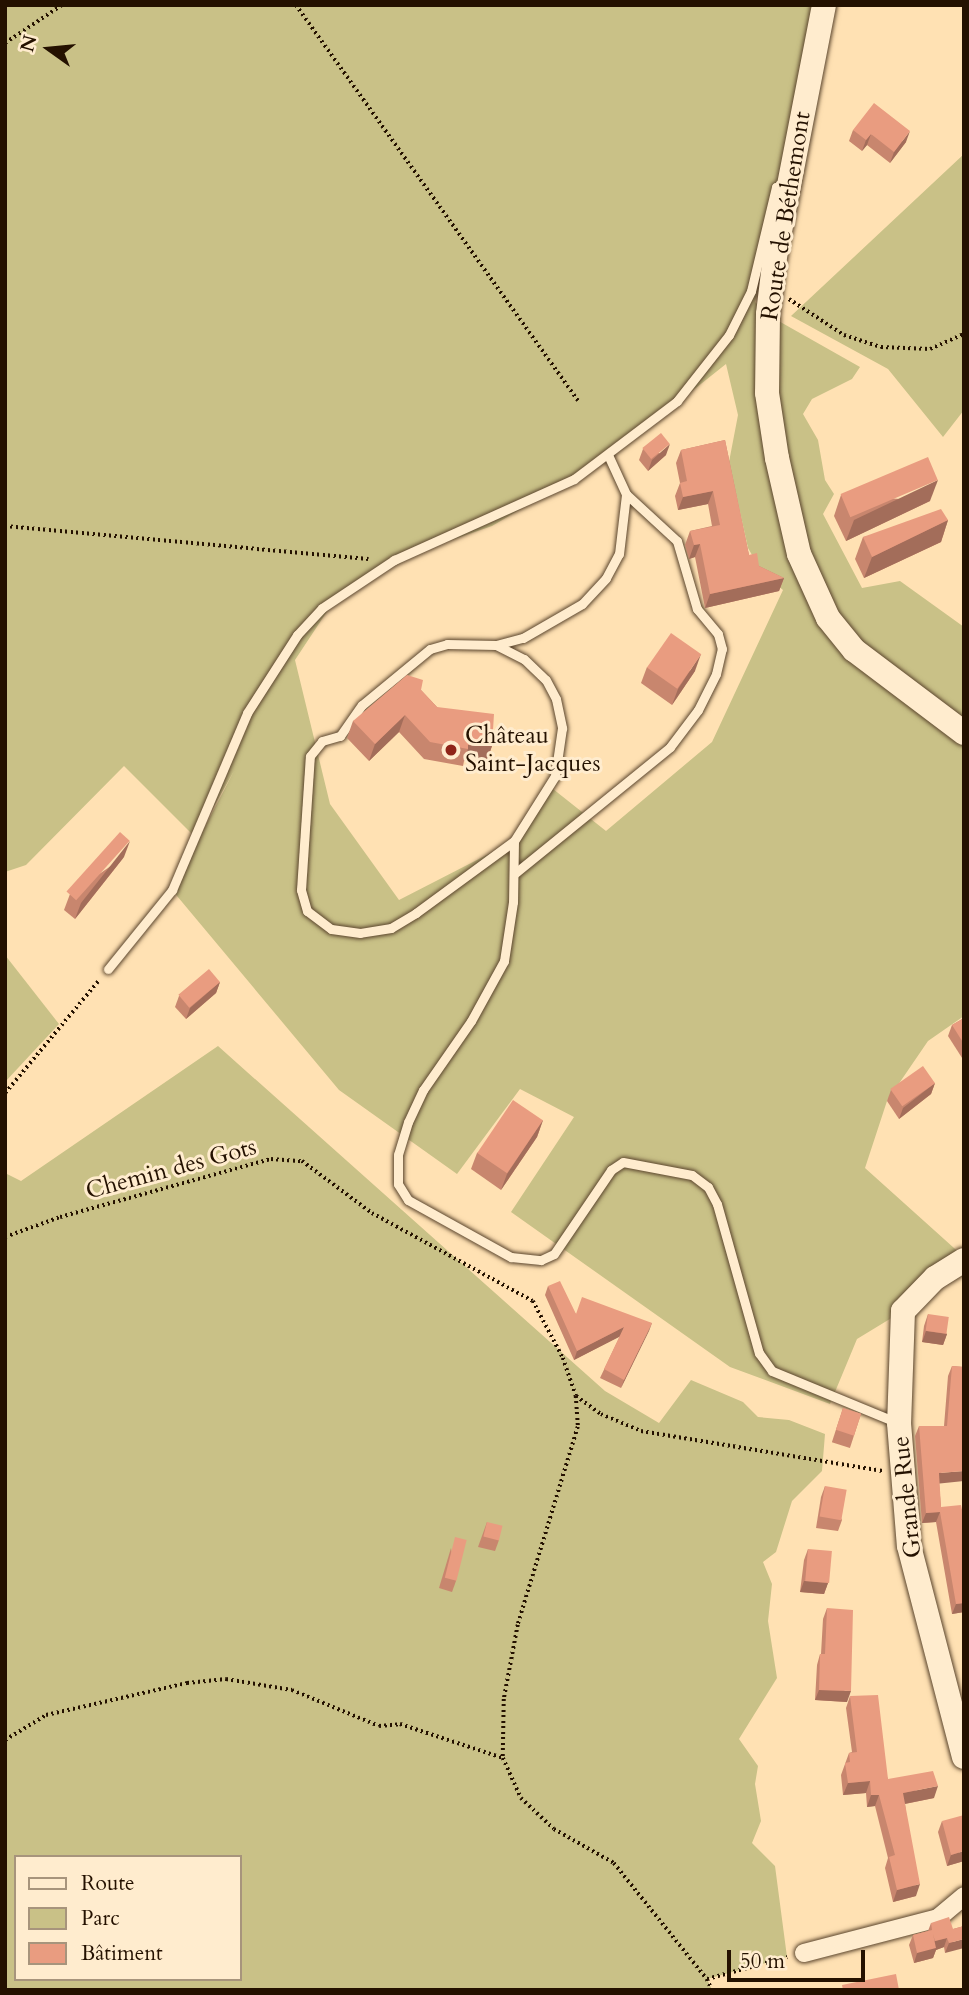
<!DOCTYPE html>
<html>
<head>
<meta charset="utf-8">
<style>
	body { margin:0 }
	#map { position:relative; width:969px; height:1995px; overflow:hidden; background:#ffe1b3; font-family:Cardo,serif }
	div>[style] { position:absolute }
	.green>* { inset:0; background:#c9c187 }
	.path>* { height:3.5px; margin-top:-1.75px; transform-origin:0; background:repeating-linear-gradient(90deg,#241100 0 2px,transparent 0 5.5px) }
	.roads { filter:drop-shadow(0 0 2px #5b452d) drop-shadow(0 0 2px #5b452d) }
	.lane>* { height:9px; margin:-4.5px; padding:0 4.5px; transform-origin:4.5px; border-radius:4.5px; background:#ffecce }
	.street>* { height:18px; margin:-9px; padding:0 9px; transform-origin:9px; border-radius:9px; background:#ffecce }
	.secondary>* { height:24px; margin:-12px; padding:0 12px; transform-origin:12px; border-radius:12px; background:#ffecce }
	.wall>* { inset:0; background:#c8866e; transform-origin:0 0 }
	.shaded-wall>* { inset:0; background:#a36d5a }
	.building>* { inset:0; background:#e99c80; transform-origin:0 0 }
	.dots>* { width:19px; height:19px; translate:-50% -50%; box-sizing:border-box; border:4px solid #ffecce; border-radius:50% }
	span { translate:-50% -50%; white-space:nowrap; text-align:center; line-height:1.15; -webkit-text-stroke:6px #ffecce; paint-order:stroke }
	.street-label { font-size:24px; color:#241100 }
	.poi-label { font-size:24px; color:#241100 }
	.left { translate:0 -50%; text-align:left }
	.frame { position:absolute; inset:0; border:7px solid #241100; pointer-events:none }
	.legend { position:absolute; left:14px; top:1855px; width:228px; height:126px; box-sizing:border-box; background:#ffecce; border:2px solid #a7947c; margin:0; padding:9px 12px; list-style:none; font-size:21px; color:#241100 }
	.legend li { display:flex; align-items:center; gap:14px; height:35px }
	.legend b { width:35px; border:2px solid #a7947c }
	.north { position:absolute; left:14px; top:14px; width:70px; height:70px; -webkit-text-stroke:5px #ffecce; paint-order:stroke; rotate:285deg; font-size:19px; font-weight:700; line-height:28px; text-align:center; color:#241100 }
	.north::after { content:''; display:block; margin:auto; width:24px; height:32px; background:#241100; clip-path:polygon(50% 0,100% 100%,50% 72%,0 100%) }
	.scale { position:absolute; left:727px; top:1950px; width:138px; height:32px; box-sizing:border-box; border:4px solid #241100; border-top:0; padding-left:9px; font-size:21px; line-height:24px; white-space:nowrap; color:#241100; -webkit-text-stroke:5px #ffecce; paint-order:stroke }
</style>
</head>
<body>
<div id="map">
	<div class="green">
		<i style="clip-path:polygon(evenodd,5px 5px,816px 5px,755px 302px,768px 315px,860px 367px,852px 379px,812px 399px,803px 414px,818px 440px,825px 480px,834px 494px,823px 514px,862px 588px,900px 581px,964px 627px,964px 1016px,928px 1041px,887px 1101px,865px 1168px,964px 1257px,903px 1311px,857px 1339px,830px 1404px,730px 1367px,511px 1212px,574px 1117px,520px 1089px,457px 1174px,339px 1090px,172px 890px,234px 771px,196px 838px,124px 766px,26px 865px,5px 872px,5px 5px,726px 364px,738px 415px,729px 462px,748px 548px,763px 574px,783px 590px,712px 742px,606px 831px,548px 785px,514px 841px,399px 900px,330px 804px,295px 660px,328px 610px,394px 560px,492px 526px,609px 457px,726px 364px)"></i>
		<i style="clip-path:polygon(964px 154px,964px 410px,943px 437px,888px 369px,791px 316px)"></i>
		<i style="clip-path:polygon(5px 955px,59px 1024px,5px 1082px)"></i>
		<i style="clip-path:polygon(evenodd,218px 1046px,605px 1391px,659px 1423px,691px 1380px,743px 1402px,758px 1417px,789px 1420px,825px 1434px,822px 1471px,792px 1501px,776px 1552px,763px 1562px,772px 1584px,768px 1621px,777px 1678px,739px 1739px,758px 1766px,755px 1784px,761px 1821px,752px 1843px,775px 1866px,787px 1957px,707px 1979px,712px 1990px,5px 1990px,5px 1173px,21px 1181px,218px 1046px,16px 1857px,240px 1857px,240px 1979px,16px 1979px,16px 1857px)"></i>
	</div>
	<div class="path">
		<i style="left:296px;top:5px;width:486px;rotate:54.5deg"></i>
		<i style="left:5px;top:43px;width:69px;rotate:-33.7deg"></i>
		<i style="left:789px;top:299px;width:66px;rotate:33.2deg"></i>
		<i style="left:844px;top:335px;width:39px;rotate:18deg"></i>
		<i style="left:881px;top:347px;width:49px;rotate:2.3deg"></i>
		<i style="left:930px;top:349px;width:37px;rotate:-24deg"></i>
		<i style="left:5px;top:526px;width:365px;rotate:5.2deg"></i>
		<i style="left:5px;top:1093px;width:148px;rotate:-50.2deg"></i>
		<i style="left:5px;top:1237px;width:59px;rotate:-20deg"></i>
		<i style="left:60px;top:1217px;width:219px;rotate:-15.4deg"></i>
		<i style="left:271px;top:1159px;width:31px;rotate:4deg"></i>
		<i style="left:302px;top:1161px;width:87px;rotate:36.6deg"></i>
		<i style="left:372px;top:1213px;width:183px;rotate:28.7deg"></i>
		<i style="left:533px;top:1301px;width:64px;rotate:62.2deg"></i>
		<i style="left:563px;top:1358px;width:40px;rotate:71.1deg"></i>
		<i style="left:576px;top:1396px;width:31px;rotate:86deg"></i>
		<i style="left:578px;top:1427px;width:207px;rotate:106.9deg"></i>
		<i style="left:518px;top:1625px;width:75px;rotate:100.7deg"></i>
		<i style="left:504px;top:1699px;width:59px;rotate:91deg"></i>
		<i style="left:503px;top:1758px;width:44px;rotate:65.8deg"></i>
		<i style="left:521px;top:1798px;width:45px;rotate:43.2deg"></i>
		<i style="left:554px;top:1829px;width:69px;rotate:29.5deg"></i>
		<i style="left:614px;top:1863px;width:149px;rotate:51.3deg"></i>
		<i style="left:707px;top:1979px;width:83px;rotate:-15.4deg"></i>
		<i style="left:576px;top:1396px;width:31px;rotate:36deg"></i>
		<i style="left:601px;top:1414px;width:43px;rotate:23deg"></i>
		<i style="left:641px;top:1431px;width:245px;rotate:9.4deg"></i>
		<i style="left:5px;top:1740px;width:48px;rotate:-31.4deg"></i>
		<i style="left:46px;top:1715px;width:145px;rotate:-12.8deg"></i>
		<i style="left:187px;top:1683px;width:39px;rotate:-6deg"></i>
		<i style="left:226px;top:1679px;width:67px;rotate:9.5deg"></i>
		<i style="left:292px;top:1690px;width:94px;rotate:22.5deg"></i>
		<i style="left:379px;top:1726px;width:21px;rotate:-5deg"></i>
		<i style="left:400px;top:1724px;width:108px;rotate:18.3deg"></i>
		<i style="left:707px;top:1979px;width:12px;rotate:66deg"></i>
	</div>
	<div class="roads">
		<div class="lane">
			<i style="left:496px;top:645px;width:31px;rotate:27deg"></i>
			<i style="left:524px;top:659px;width:30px;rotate:44deg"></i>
			<i style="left:546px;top:680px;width:21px;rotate:62deg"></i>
			<i style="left:556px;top:699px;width:30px;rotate:78deg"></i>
			<i style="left:562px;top:728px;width:49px;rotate:98.3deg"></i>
			<i style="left:555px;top:776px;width:77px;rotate:122.2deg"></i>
			<i style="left:514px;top:841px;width:122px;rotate:143.7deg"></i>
			<i style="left:416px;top:913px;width:29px;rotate:149deg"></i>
			<i style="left:391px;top:928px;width:31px;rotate:171deg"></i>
			<i style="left:360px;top:933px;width:29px;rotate:-172deg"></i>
			<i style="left:331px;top:929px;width:30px;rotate:-143deg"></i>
			<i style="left:307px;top:911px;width:22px;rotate:-106deg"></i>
			<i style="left:301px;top:890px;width:134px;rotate:-86.2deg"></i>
			<i style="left:310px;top:756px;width:19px;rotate:-51deg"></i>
			<i style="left:322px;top:741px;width:19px;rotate:-16deg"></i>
			<i style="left:340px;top:736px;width:38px;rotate:-55deg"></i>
			<i style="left:362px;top:705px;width:88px;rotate:-39.5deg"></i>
			<i style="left:430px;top:649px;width:18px;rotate:-16deg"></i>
			<i style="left:447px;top:644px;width:49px;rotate:1.2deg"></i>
			<i style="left:496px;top:645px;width:28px;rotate:-15deg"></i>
			<i style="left:523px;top:638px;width:68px;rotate:-30deg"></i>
			<i style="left:582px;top:604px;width:35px;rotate:-47deg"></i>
			<i style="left:606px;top:578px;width:27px;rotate:-62deg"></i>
			<i style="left:619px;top:554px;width:60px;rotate:-83.3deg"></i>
			<i style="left:626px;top:494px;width:41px;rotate:-114.7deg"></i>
			<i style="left:514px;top:841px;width:61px;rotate:90.9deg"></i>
			<i style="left:513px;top:902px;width:60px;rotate:98.7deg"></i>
			<i style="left:504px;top:961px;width:68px;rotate:118.8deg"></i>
			<i style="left:471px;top:1021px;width:84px;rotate:124.8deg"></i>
			<i style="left:423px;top:1090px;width:35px;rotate:115deg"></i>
			<i style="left:408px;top:1122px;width:34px;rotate:107deg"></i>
			<i style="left:398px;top:1155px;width:29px;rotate:90deg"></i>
			<i style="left:398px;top:1184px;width:19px;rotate:58deg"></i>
			<i style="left:408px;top:1200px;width:118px;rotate:29deg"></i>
			<i style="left:511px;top:1257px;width:30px;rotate:6deg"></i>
			<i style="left:541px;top:1260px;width:14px;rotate:-25deg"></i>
			<i style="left:554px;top:1254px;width:102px;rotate:-55.8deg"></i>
			<i style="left:611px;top:1170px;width:14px;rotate:-34deg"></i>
			<i style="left:623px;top:1162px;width:70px;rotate:10.7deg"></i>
			<i style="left:692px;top:1175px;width:20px;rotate:37deg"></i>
			<i style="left:708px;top:1187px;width:19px;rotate:62deg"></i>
			<i style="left:717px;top:1204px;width:155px;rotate:74.3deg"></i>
			<i style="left:759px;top:1353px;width:22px;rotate:54deg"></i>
			<i style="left:772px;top:1371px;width:134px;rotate:22.4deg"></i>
			<i style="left:514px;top:874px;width:201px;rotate:-39.1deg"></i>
			<i style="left:670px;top:747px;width:46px;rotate:-52.9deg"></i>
			<i style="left:698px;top:710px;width:40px;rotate:-63.4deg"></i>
			<i style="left:716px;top:674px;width:26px;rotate:-77deg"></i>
			<i style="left:722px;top:649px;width:16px;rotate:-105deg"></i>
			<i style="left:718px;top:634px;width:33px;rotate:-130deg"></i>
			<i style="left:697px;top:609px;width:71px;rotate:-106.4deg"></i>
			<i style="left:677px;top:541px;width:69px;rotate:-137.3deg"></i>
			<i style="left:108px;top:969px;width:102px;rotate:-51deg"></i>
			<i style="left:172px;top:890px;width:192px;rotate:-67deg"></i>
			<i style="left:247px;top:713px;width:93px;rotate:-57.3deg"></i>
			<i style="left:297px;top:635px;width:37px;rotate:-47deg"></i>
			<i style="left:322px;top:608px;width:87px;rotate:-33.7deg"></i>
			<i style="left:394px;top:560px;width:197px;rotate:-24.2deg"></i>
			<i style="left:574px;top:479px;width:129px;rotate:-37.1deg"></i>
			<i style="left:677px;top:401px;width:84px;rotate:-51.8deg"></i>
			<i style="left:729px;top:335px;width:49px;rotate:-63.4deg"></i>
			<i style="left:751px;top:291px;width:107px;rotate:-76.5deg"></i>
			<i style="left:776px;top:187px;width:7px;rotate:27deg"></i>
		</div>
		<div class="street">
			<i style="left:804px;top:1953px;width:138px;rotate:-14.6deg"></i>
			<i style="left:938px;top:1918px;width:34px;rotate:-40deg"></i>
		</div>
		<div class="secondary">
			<i style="left:824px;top:5px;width:256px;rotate:101deg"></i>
			<i style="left:775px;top:256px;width:58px;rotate:96.9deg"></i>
			<i style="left:768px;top:314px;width:79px;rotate:90.7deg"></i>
			<i style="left:767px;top:393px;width:66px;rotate:81.3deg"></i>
			<i style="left:777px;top:458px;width:98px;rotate:77.1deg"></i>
			<i style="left:799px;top:554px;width:70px;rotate:65.6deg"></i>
			<i style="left:828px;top:618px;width:41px;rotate:50.9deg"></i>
			<i style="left:854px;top:650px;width:138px;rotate:37deg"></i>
			<i style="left:964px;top:1260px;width:34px;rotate:148deg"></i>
			<i style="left:935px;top:1278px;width:46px;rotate:134.1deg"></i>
			<i style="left:903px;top:1311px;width:112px;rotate:92deg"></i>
			<i style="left:899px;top:1423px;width:123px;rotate:85.4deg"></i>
			<i style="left:909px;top:1546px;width:218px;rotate:75.4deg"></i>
		</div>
	</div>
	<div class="wall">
		<i style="clip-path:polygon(853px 130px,906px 142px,890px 163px,867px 145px,862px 151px,849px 141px)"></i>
		<i style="clip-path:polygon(725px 440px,749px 555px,759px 566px,784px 578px,779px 591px,705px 608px,695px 557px,689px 559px,685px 545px,690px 531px,712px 526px,708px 504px,678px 510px,675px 496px,680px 483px,676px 463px,681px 450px)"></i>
		<i style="clip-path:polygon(643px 449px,666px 455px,648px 471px,639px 460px)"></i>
		<i style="clip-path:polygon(841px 495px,930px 501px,846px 541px,834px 516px)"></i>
		<i style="clip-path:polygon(948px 520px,941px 542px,864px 578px,855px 559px,863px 537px)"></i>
		<i style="clip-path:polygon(647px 667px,695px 671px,672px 705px,641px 683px)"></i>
		<i style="clip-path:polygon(421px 690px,437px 707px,492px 746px,486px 763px,464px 761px,463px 766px,424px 759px,399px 732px,369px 761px,347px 738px,353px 721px)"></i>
		<i style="clip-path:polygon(124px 857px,75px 919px,64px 910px,70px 894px)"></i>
		<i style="clip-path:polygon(220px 982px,216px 993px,186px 1019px,175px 1007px,179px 996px)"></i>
		<i style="clip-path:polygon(964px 1018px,964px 1061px,948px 1036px,952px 1025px)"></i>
		<i style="clip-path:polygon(935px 1083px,931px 1094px,899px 1119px,887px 1101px,891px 1090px)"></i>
		<i style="clip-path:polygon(543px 1120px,537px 1137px,501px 1190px,471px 1169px,477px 1153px)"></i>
		<i style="clip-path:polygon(548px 1286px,576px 1314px,652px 1323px,621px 1388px,600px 1378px,620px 1336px,574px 1360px,545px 1295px)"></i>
		<i style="clip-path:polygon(928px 1314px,947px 1334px,943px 1345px,922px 1342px,924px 1326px)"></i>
		<i style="clip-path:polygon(952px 1366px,964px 1367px,939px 1483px,941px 1507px,964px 1519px,964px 1612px,952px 1614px,936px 1522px,922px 1523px,915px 1436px,919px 1426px,944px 1426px,948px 1376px)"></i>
		<i style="left:843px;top:1408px;width:19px;height:36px;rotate:18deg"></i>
		<i style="clip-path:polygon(825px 1486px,842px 1520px,838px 1531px,816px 1528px,821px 1497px)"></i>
		<i style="clip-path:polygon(487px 1522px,499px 1540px,495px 1551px,478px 1547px)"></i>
		<i style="clip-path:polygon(451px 1548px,456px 1581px,452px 1592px,439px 1588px)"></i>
		<i style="clip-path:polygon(808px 1549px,828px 1583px,824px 1594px,800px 1592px,804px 1560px)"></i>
		<i style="clip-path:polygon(827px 1608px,847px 1702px,815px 1700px,817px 1665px,820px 1654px,821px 1654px,823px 1619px)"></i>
		<i style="clip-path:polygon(850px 1696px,888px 1779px,934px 1798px,905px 1804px,916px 1896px,893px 1902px,885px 1868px,888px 1858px,875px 1806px,867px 1807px,866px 1793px,843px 1795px,841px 1775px,849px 1753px,852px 1752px,846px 1708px)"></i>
		<i style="clip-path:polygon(942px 1821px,964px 1861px,947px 1866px,938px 1832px)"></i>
		<i style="clip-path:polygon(931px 1923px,953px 1929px,964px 1926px,945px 1953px,944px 1947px,936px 1950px,933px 1958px,914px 1963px,909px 1945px,913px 1935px,928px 1931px)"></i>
	</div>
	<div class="shaded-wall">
		<i style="clip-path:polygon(910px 131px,906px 142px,890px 163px,894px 152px)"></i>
		<i style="clip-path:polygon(871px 134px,867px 145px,862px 151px,866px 140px)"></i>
		<i style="clip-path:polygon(670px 444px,666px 455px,648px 471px,652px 460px)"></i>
		<i style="clip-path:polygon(938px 480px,930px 501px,846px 541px,854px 520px)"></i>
		<i style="clip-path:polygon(713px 491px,708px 504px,678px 510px,683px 497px)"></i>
		<i style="clip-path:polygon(948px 520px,941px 542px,864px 578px,872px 557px)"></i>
		<i style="clip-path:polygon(700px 544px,695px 557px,689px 559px,694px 545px)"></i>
		<i style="clip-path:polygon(784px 578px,779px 591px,705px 608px,710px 594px)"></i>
		<i style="clip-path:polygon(701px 654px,695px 671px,672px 705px,678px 689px)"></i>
		<i style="clip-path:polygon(405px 715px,399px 732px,369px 761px,375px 744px)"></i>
		<i style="clip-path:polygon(468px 745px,492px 746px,486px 763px,464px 761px,468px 749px)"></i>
		<i style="clip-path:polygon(130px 841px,124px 857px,75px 919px,81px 903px)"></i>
		<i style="clip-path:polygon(220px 982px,216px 993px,186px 1019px,190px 1008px)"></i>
		<i style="clip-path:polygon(935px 1083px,931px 1094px,899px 1119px,903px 1108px)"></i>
		<i style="clip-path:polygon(543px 1120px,537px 1137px,501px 1190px,507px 1174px)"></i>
		<i style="clip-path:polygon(652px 1323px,649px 1331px,621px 1388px,624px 1380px)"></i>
		<i style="clip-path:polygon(624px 1327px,621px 1336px,574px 1360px,577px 1351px)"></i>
		<i style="clip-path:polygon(926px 1331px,947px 1334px,943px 1345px,922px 1342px)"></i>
		<i style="clip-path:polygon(964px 1471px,964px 1481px,935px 1484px,939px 1473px)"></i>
		<i style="clip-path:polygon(940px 1512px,936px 1522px,922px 1523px,926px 1513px)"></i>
		<i style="clip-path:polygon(804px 1581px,828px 1583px,824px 1594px,800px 1592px)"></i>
		<i style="clip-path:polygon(964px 1603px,964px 1612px,952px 1614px,956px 1604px)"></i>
		<i style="clip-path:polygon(819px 1690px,851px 1691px,847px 1702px,815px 1700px)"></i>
		<i style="clip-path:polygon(870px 1781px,866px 1793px,843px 1795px,848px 1783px)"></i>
		<i style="clip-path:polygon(938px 1786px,934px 1798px,899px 1805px,903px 1793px)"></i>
		<i style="clip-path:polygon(871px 1795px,879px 1795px,875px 1806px,867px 1807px)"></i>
		<i style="clip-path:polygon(964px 1851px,964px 1861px,947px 1866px,951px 1855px)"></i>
		<i style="clip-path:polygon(920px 1884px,916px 1896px,893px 1902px,897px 1890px)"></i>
		<i style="clip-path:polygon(947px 1938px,944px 1947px,936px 1950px,933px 1958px,914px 1963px,917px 1953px,935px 1941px)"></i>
		<i style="clip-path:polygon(964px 1939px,964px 1948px,945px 1953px,949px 1943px)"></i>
	</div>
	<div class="building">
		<i style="clip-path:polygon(874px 103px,910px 131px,894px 152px,871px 134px,866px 140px,853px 130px)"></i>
		<i style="left:661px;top:433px;width:14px;height:24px;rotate:51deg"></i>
		<i style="clip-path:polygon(725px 440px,749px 555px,757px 553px,759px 566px,784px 578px,710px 594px,700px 544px,694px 545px,690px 531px,720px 525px,713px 491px,683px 497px,680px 483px,687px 481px,681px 450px)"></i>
		<i style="left:928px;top:457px;width:25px;height:95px;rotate:67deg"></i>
		<i style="clip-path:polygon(941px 509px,948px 520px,872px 557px,863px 537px)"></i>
		<i style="left:671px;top:633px;width:37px;height:42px;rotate:35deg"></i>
		<i style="clip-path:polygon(407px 675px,423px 680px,421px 690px,437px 707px,494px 714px,492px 746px,468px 745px,468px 749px,430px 742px,405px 715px,375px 744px,353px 721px)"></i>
		<i style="left:120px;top:832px;width:13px;height:80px;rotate:42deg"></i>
		<i style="left:209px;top:969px;width:17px;height:40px;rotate:50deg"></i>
		<i style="clip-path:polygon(964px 1018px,964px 1044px,952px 1025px)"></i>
		<i style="left:923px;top:1066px;width:21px;height:40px;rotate:55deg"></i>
		<i style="left:513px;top:1100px;width:36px;height:64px;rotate:34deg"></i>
		<i style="clip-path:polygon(560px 1281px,576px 1314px,582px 1297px,652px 1323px,624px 1380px,604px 1369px,624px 1327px,577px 1351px,548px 1286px)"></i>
		<i style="left:928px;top:1314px;width:21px;height:17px;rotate:8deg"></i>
		<i style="clip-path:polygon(952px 1366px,964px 1367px,964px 1471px,939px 1473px,941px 1507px,961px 1505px,964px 1519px,964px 1603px,956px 1604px,940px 1512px,926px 1513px,919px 1426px,947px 1426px)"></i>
		<i style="left:843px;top:1408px;width:19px;height:23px;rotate:18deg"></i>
		<i style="left:825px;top:1486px;width:22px;height:31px;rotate:10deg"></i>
		<i style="left:487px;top:1522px;width:16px;height:15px;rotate:14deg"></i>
		<i style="left:455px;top:1537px;width:12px;height:42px;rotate:14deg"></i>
		<i style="left:808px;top:1549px;width:24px;height:32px;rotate:5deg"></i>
		<i style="clip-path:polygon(827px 1608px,853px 1610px,851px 1691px,819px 1690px,820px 1654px,825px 1654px)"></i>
		<i style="clip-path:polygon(878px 1695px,888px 1779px,933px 1771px,938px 1786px,903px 1793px,920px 1884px,897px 1890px,889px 1857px,895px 1855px,879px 1795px,871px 1795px,870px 1781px,848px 1783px,845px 1763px,850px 1762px,849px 1753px,857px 1752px,850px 1696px)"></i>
		<i style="clip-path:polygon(964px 1815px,964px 1851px,951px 1855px,942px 1821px)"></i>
		<i style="clip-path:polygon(949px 1917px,953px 1929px,964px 1926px,964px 1939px,949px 1943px,947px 1938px,935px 1941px,933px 1934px,936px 1948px,917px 1953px,913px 1935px,932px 1930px,931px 1923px)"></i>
		<i style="clip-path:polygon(896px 1974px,899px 1990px,843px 1990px,842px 1985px)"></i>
	</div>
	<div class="dots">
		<i style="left:451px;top:750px;background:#8f2418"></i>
	</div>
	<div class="street-label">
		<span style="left:786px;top:216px;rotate:-81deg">Route de Béthemont</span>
		<span style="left:171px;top:1169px;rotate:-15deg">Chemin des Gots</span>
		<span style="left:907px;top:1497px;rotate:-96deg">Grande Rue</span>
	</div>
	<div class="poi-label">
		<span class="left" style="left:465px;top:750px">Château<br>Saint-Jacques</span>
	</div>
	<div class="frame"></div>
	<ul class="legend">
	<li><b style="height:9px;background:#ffecce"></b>Route</li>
	<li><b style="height:19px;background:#c9c187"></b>Parc</li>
	<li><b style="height:19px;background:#e99c80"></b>Bâtiment</li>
	</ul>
	<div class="north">N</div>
	<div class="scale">50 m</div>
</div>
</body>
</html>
